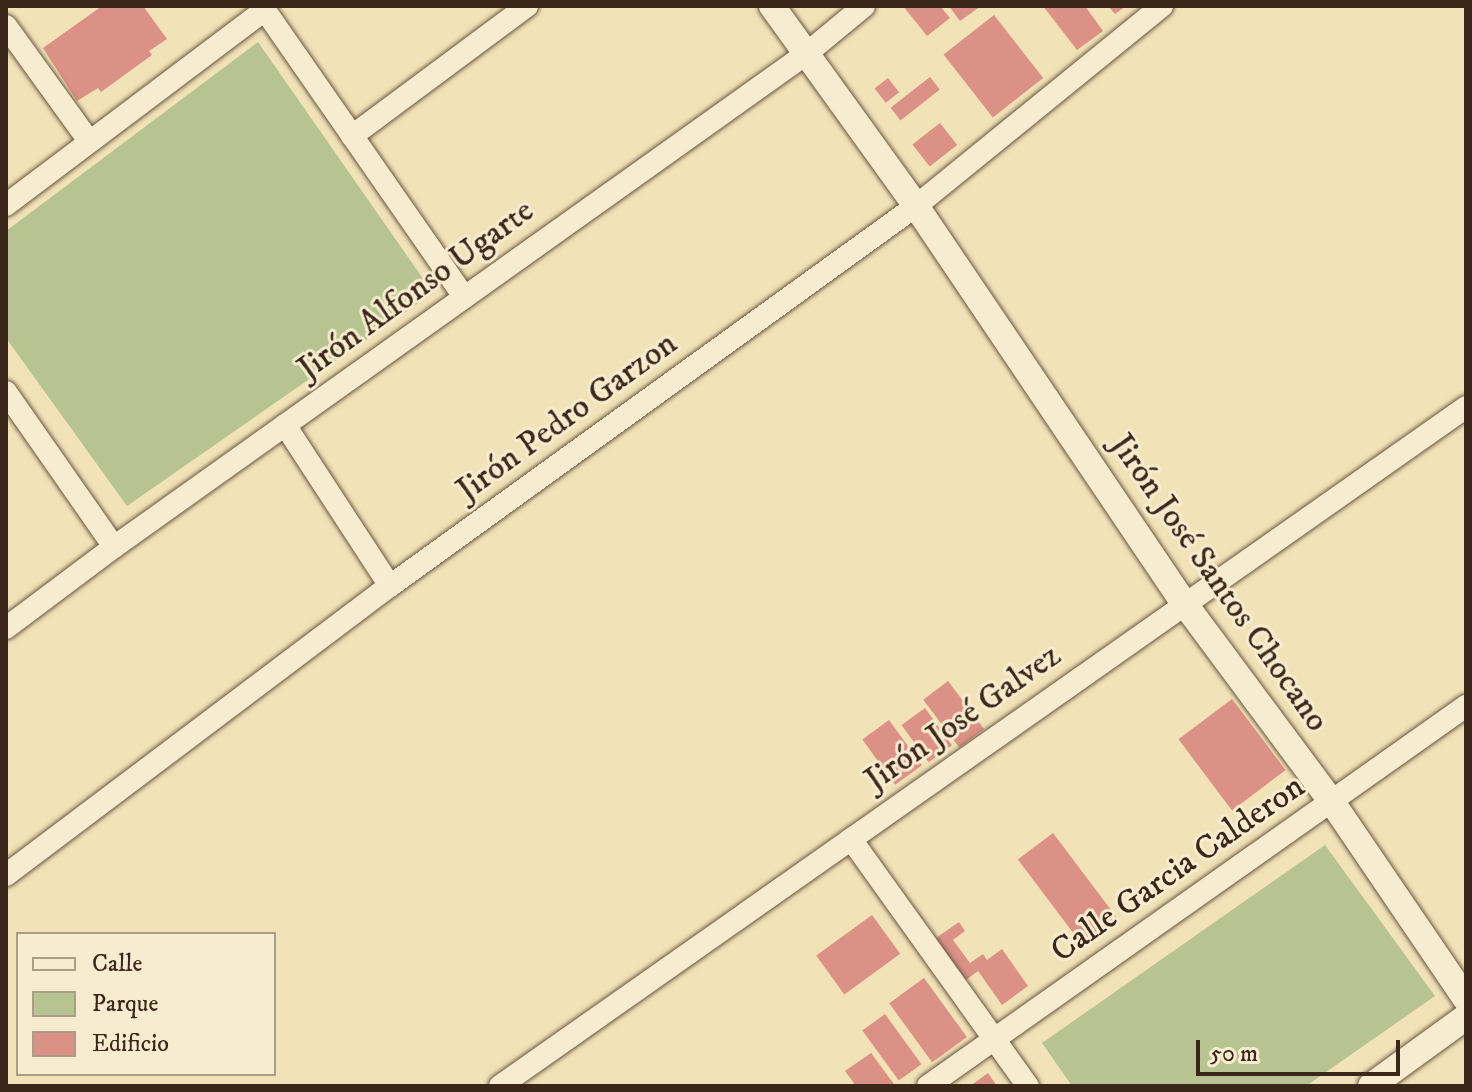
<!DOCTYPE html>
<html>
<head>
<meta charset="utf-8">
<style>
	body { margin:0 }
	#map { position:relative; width:1472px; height:1092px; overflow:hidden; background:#f2e2b7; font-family:"IM FELL DW Pica",serif }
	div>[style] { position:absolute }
	.green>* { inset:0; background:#b7c491 }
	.building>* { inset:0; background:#db9185; transform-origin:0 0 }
	.roads { filter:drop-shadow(0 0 2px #695641) drop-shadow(0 0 2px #695641) }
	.minor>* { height:22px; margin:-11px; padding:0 11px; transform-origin:11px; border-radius:11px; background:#f7ecd0 }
	.tertiary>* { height:26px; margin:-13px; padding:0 13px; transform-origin:13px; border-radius:13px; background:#f7ecd0 }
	span { translate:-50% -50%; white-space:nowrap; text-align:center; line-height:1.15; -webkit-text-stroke:6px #f7ecd0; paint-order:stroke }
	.street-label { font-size:34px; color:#3b271a }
	.frame { position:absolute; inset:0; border:8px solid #3b271a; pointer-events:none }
	.legend { position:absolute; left:16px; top:932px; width:260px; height:144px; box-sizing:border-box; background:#f7ecd0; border:2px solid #ac9d87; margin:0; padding:10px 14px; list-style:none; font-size:24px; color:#3b271a }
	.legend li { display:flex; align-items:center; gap:16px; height:40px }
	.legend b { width:40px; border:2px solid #ac9d87 }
	.scale { position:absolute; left:1196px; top:1040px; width:204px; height:36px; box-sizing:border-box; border:4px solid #3b271a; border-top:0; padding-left:10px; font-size:24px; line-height:28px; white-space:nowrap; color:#3b271a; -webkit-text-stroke:6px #f7ecd0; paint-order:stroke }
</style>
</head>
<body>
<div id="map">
	<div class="green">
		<i style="clip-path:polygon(258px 42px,433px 293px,127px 506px,6px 338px,6px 231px)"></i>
		<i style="clip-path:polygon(1325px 845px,1435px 996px,1306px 1086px,1072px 1086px,1042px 1043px)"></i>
	</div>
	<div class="building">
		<i style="clip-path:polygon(102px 6px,143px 6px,167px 39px,149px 51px,152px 55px,101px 92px,98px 88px,77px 101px,43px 48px)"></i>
		<i style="clip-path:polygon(903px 6px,940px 6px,950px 18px,927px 36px)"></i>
		<i style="clip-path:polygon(949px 6px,981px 6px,960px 21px)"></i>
		<i style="clip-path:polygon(1043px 6px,1085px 6px,1103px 31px,1077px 50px)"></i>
		<i style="clip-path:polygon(1108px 6px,1126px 6px,1115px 14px)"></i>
		<i style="left:994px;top:15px;width:80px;height:64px;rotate:52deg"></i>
		<i style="left:930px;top:77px;width:16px;height:50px;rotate:52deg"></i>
		<i style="left:888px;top:78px;width:18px;height:17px;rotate:52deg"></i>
		<i style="left:940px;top:123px;width:28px;height:35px;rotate:52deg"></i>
		<i style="left:948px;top:681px;width:60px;height:31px;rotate:53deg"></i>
		<i style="left:1232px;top:699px;width:89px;height:67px;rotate:53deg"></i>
		<i style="left:925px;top:708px;width:46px;height:29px;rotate:54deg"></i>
		<i style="left:889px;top:720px;width:56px;height:33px;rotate:54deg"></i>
		<i style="left:1053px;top:833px;width:109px;height:44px;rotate:53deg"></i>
		<i style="left:872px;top:915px;width:48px;height:69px;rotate:54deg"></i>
		<i style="clip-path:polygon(959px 922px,965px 931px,953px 940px,970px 963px,983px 954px,987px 960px,1002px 949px,1028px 986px,1002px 1005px,978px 971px,966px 980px,936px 938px)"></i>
		<i style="left:924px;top:978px;width:73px;height:43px;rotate:54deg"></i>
		<i style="left:885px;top:1014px;width:62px;height:28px;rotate:54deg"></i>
		<i style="clip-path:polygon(871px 1053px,894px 1084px,891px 1086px,856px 1086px,845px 1071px)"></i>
		<i style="clip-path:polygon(988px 1073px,997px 1086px,970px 1086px)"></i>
	</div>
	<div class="roads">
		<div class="minor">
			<i style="left:262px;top:6px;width:354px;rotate:55.2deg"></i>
			<i style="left:6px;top:26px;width:142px;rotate:54.2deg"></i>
			<i style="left:352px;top:136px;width:218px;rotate:-36.6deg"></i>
			<i style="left:6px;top:205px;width:324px;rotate:-37deg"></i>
			<i style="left:6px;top:392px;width:189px;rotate:55.1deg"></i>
			<i style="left:285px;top:425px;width:192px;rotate:56.9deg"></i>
			<i style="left:6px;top:628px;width:135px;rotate:-36.9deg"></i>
			<i style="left:114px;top:547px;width:850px;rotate:-35.47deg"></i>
			<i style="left:806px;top:54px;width:75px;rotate:-39.6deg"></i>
			<i style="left:851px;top:839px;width:304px;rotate:54.4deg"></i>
			<i style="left:6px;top:875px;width:481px;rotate:-37deg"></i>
			<i style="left:390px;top:586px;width:649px;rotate:-35.85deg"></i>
			<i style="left:916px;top:206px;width:317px;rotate:-39.1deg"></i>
			<i style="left:500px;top:1086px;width:1181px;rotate:-35.1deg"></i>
			<i style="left:928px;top:1086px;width:659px;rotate:-35.23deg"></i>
		</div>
		<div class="tertiary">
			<i style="left:772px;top:6px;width:246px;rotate:54.2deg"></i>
			<i style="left:916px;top:206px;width:479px;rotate:56deg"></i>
			<i style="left:1184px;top:603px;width:248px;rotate:53.4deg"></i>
			<i style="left:1332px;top:802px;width:238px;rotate:55.8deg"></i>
			<i style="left:1371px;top:1086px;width:117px;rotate:-36deg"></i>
		</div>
	</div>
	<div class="street-label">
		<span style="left:416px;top:290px;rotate:-36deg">Jirón Alfonso Ugarte</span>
		<span style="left:567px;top:417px;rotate:-36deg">Jirón Pedro Garzon</span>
		<span style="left:1219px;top:583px;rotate:55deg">Jirón José Santos Chocano</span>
		<span style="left:963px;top:718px;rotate:-35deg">Jirón José Galvez</span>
		<span style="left:1178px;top:869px;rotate:-35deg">Calle Garcia Calderon</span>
	</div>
	<div class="frame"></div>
	<ul class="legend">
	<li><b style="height:10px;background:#f7ecd0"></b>Calle</li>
	<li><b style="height:22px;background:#b7c491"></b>Parque</li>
	<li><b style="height:22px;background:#db9185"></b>Edificio</li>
	</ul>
	<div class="scale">50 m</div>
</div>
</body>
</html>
